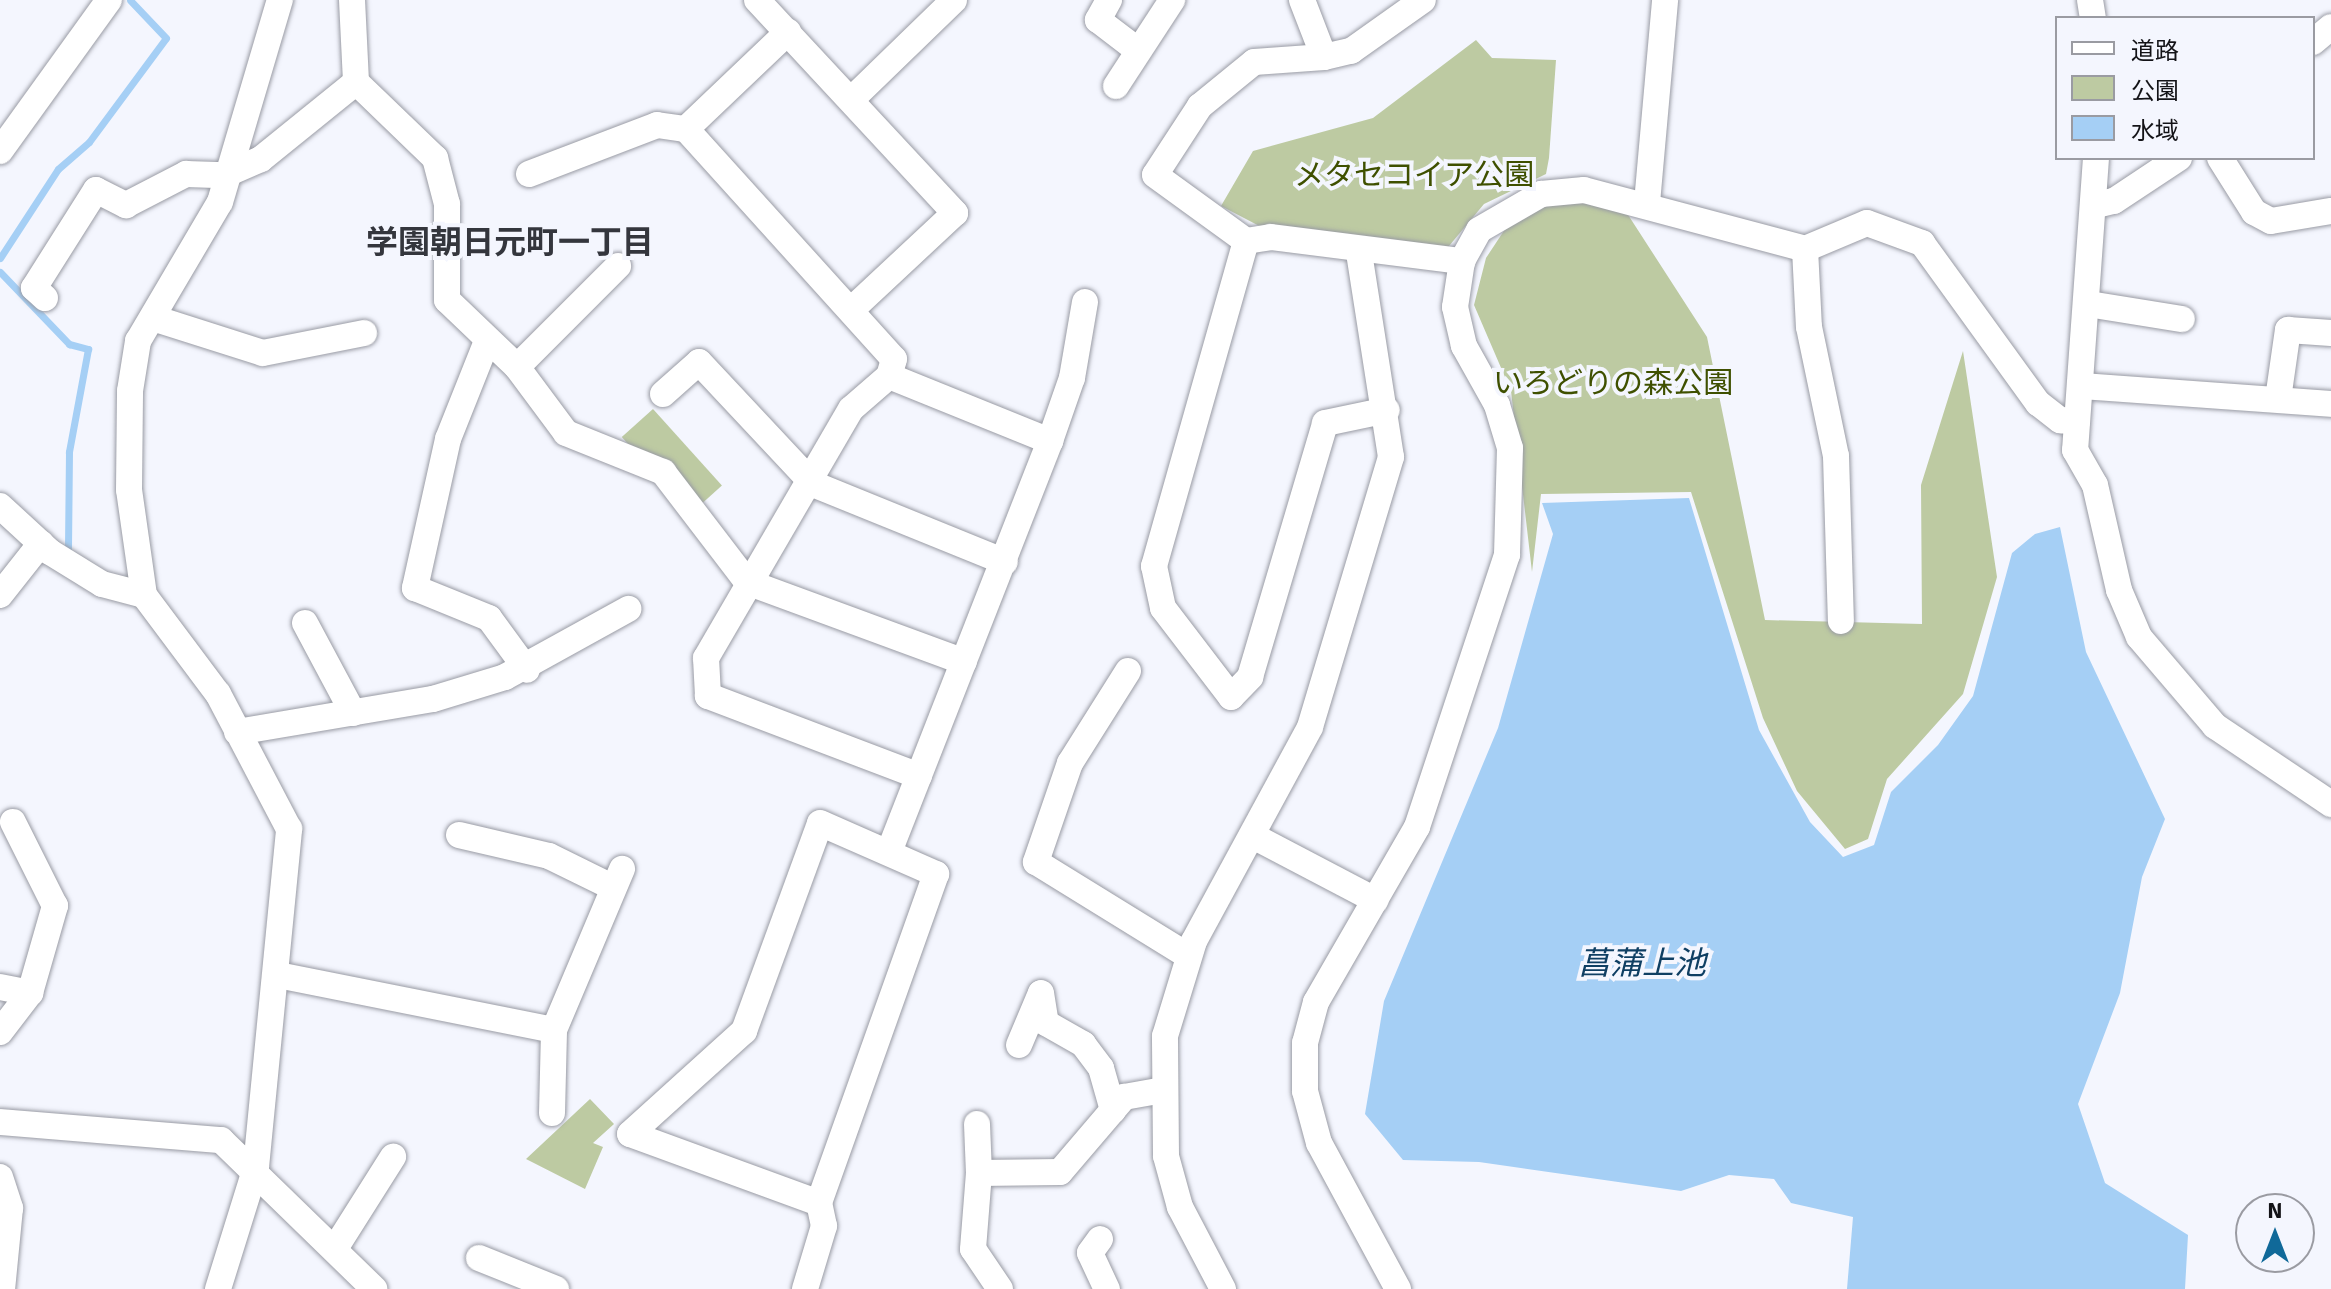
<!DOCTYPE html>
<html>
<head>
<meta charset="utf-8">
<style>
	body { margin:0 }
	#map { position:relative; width:2331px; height:1289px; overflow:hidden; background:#f4f6fe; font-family:Signika,"Noto Sans JP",sans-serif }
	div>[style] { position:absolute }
	.green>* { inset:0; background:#bdcaa2; transform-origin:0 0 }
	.water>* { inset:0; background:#a5cff5 }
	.stream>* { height:7px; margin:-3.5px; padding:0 3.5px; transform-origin:3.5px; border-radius:3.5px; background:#a5cff5 }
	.roads { filter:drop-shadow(0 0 2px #999ba4) drop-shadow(0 0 2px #999ba4) }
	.minor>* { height:26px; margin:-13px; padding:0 13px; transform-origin:13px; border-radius:13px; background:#fff }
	span { translate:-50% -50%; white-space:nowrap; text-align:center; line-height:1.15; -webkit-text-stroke:8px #f4f6fe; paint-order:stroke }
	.park-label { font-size:30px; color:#3f5000 }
	.neighbourhood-label { font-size:32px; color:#34363d; font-weight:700 }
	.water-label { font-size:32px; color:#0f3f63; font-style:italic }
	.legend { position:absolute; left:2055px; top:16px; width:260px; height:144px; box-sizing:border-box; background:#f4f6fe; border:2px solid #9a9ba2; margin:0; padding:10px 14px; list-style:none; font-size:24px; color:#131317 }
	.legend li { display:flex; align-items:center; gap:16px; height:40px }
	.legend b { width:40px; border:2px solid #9a9ba2 }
	.north { position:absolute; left:2235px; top:1193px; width:80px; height:80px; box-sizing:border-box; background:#f4f6fe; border:2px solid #9a9ba2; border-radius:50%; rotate:0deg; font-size:22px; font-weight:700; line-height:32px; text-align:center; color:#131317 }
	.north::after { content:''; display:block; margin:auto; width:28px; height:36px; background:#106999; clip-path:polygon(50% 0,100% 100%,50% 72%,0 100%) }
</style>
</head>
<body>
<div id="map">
	<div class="green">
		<i style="clip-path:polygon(1476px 40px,1492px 58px,1556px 60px,1549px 158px,1546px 174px,1484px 204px,1444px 252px,1267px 230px,1221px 206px,1253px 151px,1373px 118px)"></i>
		<i style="clip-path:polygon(1565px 201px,1623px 207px,1707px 337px,1765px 620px,1922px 624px,1921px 485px,1963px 351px,1997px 577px,1963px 694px,1887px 779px,1868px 839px,1845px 849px,1797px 791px,1763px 718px,1691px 492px,1541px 494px,1532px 572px,1511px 391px,1474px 305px,1486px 258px,1515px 214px)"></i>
		<i style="left:653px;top:409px;width:103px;height:42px;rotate:48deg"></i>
		<i style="clip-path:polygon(590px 1099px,614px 1124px,593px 1143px,603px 1147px,585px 1189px,526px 1159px)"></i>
	</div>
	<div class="water">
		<i style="clip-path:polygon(1689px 498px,1759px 730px,1810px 822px,1843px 857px,1874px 845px,1891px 792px,1938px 745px,1973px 696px,2012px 553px,2035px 534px,2060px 527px,2086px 652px,2165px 819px,2142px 877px,2120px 993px,2078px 1104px,2105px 1183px,2188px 1235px,2185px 1289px,1847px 1289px,1853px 1217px,1791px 1203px,1774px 1179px,1729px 1175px,1681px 1191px,1479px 1162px,1403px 1160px,1365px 1114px,1384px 1001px,1498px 728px,1553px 534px,1542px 503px)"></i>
	</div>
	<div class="stream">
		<i style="left:0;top:258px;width:106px;rotate:-56.9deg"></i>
		<i style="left:58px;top:169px;width:41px;rotate:-41.1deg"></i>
		<i style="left:89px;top:142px;width:129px;rotate:-53.5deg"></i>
		<i style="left:166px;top:38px;width:52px;rotate:-133.5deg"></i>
		<i style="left:0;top:272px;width:100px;rotate:46.2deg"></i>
		<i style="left:69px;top:344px;width:20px;rotate:15deg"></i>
		<i style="left:88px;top:349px;width:105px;rotate:100.5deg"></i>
		<i style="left:69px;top:452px;width:102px;rotate:90.6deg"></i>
	</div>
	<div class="roads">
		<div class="minor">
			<i style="left:352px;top:0;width:82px;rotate:87.2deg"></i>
			<i style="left:356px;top:82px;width:110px;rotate:43.9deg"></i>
			<i style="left:435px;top:158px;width:48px;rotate:75.4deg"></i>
			<i style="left:447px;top:204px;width:96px;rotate:90deg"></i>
			<i style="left:447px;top:300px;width:97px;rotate:43.7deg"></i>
			<i style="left:517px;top:367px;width:82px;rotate:53.4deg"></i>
			<i style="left:566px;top:433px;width:105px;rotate:21.9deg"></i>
			<i style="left:663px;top:472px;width:138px;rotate:52.6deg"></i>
			<i style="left:747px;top:582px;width:231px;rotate:20.2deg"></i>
			<i style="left:757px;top:0;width:291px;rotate:47.1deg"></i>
			<i style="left:955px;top:213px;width:141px;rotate:137deg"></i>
			<i style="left:1109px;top:0;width:23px;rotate:119deg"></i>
			<i style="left:1098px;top:20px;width:48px;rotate:37.3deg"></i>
			<i style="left:1302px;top:0;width:61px;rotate:68.9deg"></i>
			<i style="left:1324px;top:57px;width:70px;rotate:175.9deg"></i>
			<i style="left:1254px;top:62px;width:70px;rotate:140.8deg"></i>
			<i style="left:1200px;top:106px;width:82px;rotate:123.1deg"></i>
			<i style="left:1155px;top:175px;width:112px;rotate:36deg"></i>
			<i style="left:1246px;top:241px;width:25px;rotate:-9deg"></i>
			<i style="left:1271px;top:237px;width:193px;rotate:7.2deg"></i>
			<i style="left:2090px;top:0;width:18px;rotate:81deg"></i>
			<i style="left:2313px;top:42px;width:23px;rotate:-40deg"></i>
			<i style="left:1324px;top:57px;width:28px;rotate:-13deg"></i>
			<i style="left:1351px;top:51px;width:88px;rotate:-35.3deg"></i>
			<i style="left:1116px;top:86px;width:103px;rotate:-56.9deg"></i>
			<i style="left:852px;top:99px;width:142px;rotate:-44.1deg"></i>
			<i style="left:686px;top:129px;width:141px;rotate:-43.6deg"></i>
			<i style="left:0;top:151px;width:186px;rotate:-54.2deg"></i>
			<i style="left:2096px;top:158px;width:293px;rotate:94.1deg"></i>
			<i style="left:2075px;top:450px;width:40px;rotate:60.3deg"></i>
			<i style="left:2095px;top:485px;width:108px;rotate:77.1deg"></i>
			<i style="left:2119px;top:590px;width:51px;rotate:66.9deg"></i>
			<i style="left:2139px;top:637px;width:117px;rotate:49.5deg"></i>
			<i style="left:2215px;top:726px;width:140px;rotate:33.9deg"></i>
			<i style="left:2220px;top:158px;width:64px;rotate:57.8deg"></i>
			<i style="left:2254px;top:212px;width:19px;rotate:28deg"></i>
			<i style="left:2271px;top:221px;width:61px;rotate:-9.5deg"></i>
			<i style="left:529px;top:174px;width:137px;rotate:-20.9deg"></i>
			<i style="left:657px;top:125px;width:29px;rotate:8deg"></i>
			<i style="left:686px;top:129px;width:310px;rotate:47.9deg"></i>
			<i style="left:894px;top:359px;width:18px;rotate:106deg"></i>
			<i style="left:1647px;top:203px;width:204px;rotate:-84.9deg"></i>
			<i style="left:2096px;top:205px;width:18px;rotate:-13deg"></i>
			<i style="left:2114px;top:201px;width:78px;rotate:-33.5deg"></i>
			<i style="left:1246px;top:241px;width:338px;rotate:105.8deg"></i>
			<i style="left:1154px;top:566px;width:43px;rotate:77.9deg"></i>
			<i style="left:1163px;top:608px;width:112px;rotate:52.6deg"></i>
			<i style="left:1231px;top:697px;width:28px;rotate:-46deg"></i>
			<i style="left:1250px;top:677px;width:265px;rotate:-73.5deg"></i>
			<i style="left:1325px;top:423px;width:63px;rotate:-11.8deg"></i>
			<i style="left:1805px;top:249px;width:78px;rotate:87.1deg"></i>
			<i style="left:1809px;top:327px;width:132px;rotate:78.2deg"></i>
			<i style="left:1836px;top:456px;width:165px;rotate:88.3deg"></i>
			<i style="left:45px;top:298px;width:15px;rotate:-138deg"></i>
			<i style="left:34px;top:288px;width:116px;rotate:-57.7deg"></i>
			<i style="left:96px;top:190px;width:34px;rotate:27deg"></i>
			<i style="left:126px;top:205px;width:68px;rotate:-27.3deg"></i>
			<i style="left:186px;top:174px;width:38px;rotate:2deg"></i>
			<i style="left:224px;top:175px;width:40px;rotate:-23.4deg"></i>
			<i style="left:261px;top:159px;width:122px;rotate:-39deg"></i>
			<i style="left:2088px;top:304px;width:95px;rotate:9.1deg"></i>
			<i style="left:153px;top:318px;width:115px;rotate:17.7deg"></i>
			<i style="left:263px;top:353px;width:103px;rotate:-11.2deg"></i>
			<i style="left:487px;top:341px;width:105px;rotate:111.7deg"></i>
			<i style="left:448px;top:439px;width:153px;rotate:102.5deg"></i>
			<i style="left:415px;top:588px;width:80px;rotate:22.1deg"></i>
			<i style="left:489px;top:618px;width:64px;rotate:53.8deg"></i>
			<i style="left:517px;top:367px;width:143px;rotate:-45deg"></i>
			<i style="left:2081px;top:386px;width:251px;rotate:4.1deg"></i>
			<i style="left:663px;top:394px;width:48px;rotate:-41.6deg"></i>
			<i style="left:699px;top:362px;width:167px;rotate:46.9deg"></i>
			<i style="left:813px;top:484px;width:207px;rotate:22.1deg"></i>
			<i style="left:2278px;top:399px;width:70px;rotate:-81.8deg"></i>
			<i style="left:2288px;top:330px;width:43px;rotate:4deg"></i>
			<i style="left:0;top:506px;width:68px;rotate:42.6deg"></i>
			<i style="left:50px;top:552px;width:61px;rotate:31.6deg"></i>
			<i style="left:102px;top:584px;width:43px;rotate:14.7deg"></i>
			<i style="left:0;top:595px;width:66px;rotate:-51.7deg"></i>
			<i style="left:305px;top:623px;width:102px;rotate:61.9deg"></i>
			<i style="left:1128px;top:671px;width:109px;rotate:122.2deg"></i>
			<i style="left:1070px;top:763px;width:105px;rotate:109deg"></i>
			<i style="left:1036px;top:862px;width:179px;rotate:31.7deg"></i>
			<i style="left:237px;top:732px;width:199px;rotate:-9.6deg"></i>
			<i style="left:433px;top:699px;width:75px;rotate:-17deg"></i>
			<i style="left:505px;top:677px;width:141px;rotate:-28.9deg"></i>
			<i style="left:919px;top:776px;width:226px;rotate:-159.2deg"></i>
			<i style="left:708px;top:696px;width:38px;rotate:-93deg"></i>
			<i style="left:706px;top:658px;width:288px;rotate:-59.8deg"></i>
			<i style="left:851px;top:409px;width:50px;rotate:-41deg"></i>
			<i style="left:889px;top:376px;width:174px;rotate:22deg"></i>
			<i style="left:820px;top:823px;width:127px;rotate:23.7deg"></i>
			<i style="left:936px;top:874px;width:349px;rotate:109.6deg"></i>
			<i style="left:819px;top:1203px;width:201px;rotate:-159.9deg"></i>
			<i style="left:630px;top:1134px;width:154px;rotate:-42.1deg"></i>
			<i style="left:744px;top:1031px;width:221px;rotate:-69.9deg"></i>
			<i style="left:459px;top:835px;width:92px;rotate:13.1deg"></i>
			<i style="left:549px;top:856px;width:70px;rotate:26.2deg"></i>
			<i style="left:1255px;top:837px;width:136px;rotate:27.7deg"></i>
			<i style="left:889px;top:852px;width:441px;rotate:-68.6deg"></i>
			<i style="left:1050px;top:441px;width:67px;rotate:-70.8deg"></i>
			<i style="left:1072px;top:378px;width:77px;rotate:-80.3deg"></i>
			<i style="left:278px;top:975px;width:281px;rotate:11.3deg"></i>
			<i style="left:0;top:987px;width:31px;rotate:11deg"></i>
			<i style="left:0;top:1032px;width:49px;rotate:-52.4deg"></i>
			<i style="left:30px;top:993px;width:91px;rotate:-74deg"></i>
			<i style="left:55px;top:906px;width:94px;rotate:-116.6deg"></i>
			<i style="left:1019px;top:1045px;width:56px;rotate:-67.1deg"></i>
			<i style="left:1041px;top:993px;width:30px;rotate:81deg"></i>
			<i style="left:1046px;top:1023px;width:43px;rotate:29.6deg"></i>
			<i style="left:1083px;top:1044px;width:30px;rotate:53deg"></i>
			<i style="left:1101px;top:1068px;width:44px;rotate:74.1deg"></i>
			<i style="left:552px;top:1113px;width:83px;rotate:-88.6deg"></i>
			<i style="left:554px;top:1030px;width:175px;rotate:-67.1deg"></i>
			<i style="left:0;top:1122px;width:222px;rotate:4.7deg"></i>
			<i style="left:221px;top:1140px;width:214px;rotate:44.2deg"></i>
			<i style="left:977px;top:1124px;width:49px;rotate:87.7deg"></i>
			<i style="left:0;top:1177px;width:33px;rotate:72deg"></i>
			<i style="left:10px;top:1208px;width:81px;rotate:95.6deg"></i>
			<i style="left:1100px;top:1239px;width:17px;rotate:126deg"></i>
			<i style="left:1090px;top:1253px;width:40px;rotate:65deg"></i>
			<i style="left:336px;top:1247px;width:107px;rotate:-57.7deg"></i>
			<i style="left:479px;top:1258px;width:83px;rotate:21.9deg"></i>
			<i style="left:218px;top:1289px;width:128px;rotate:-72.7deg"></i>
			<i style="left:256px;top:1167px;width:340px;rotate:-84.4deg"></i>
			<i style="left:289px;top:829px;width:153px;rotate:-117.7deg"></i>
			<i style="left:218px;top:694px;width:124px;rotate:-126.8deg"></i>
			<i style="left:144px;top:595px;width:106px;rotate:-98.1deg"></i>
			<i style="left:129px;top:490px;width:99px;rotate:-89.4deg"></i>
			<i style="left:130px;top:391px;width:51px;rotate:-80.9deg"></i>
			<i style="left:138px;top:341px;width:161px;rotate:-59.5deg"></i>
			<i style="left:220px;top:202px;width:211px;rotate:-73.5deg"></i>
			<i style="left:805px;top:1289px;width:66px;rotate:-73.2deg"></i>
			<i style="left:824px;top:1226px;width:24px;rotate:-102deg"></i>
			<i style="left:1000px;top:1289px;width:48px;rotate:-124deg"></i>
			<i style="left:973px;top:1249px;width:76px;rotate:-85.5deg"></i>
			<i style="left:979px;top:1173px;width:81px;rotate:-0.7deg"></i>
			<i style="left:1060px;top:1172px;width:99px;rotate:-49.5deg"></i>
			<i style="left:1124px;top:1097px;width:40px;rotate:-10deg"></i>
			<i style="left:1223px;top:1289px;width:93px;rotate:-117.7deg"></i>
			<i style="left:1180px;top:1207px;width:53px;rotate:-105.4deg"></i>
			<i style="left:1166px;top:1156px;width:120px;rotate:-90.5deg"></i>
			<i style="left:1165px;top:1036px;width:99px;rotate:-73deg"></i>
			<i style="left:1194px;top:941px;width:243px;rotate:-61.5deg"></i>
			<i style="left:1310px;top:727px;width:282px;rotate:-73.3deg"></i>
			<i style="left:1391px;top:457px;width:207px;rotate:-98.9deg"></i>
			<i style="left:1398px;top:1289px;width:166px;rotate:-118.4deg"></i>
			<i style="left:1319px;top:1143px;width:54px;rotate:-105.1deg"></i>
			<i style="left:1305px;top:1091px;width:48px;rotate:-90deg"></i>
			<i style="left:1305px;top:1043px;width:42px;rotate:-75deg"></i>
			<i style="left:1316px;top:1002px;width:202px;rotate:-60deg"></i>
			<i style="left:1417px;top:827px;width:287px;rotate:-71.7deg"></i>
			<i style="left:1507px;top:555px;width:107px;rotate:-88.4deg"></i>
			<i style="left:1510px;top:448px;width:45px;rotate:-106.8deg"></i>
			<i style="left:1497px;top:405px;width:68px;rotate:-119.2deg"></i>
			<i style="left:1464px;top:346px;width:40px;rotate:-103deg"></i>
			<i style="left:1455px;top:307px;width:47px;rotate:-81.3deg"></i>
			<i style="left:1462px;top:261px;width:35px;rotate:-61deg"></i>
			<i style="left:1479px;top:230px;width:72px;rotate:-30.1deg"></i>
			<i style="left:1541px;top:194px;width:43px;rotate:-5.3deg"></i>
			<i style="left:1584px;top:190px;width:229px;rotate:14.9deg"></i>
			<i style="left:1805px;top:249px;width:67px;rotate:-22.8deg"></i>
			<i style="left:1867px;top:223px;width:59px;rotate:20deg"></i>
			<i style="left:1922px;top:243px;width:198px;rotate:54.1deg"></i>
			<i style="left:2038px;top:403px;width:28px;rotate:38deg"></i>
			<i style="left:2060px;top:420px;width:17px;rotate:7deg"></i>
		</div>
	</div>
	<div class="park-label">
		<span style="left:1414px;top:176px">メタセコイア公園</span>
		<span style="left:1613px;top:384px">いろどりの森公園</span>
	</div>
	<div class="neighbourhood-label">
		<span style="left:510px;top:243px">学園朝日元町一丁目</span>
	</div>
	<div class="water-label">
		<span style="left:1642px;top:964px">菖蒲上池</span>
	</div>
	<ul class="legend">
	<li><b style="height:10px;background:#fff"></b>道路</li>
	<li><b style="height:22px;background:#bdcaa2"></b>公園</li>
	<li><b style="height:22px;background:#a5cff5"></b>水域</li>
	</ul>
	<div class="north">N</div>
</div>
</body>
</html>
